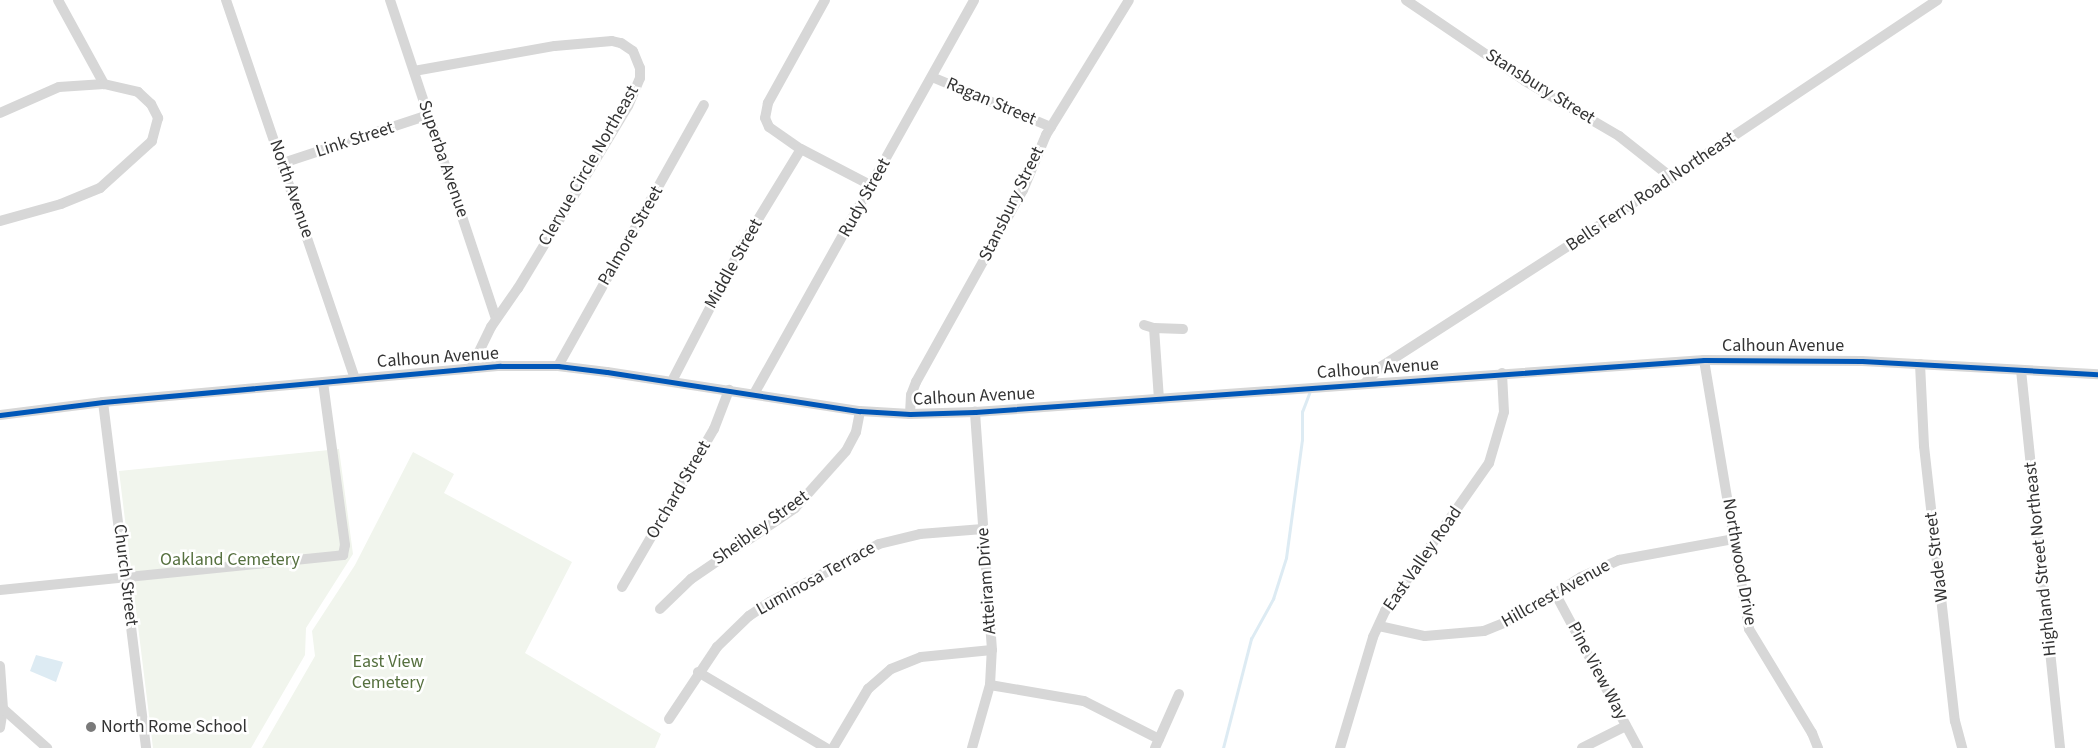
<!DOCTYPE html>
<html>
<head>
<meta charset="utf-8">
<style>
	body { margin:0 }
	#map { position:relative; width:2098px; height:748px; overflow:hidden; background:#fff; font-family:"Source Sans 3",sans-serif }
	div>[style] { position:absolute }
	.green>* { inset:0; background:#f1f5ed }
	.water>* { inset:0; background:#ddebf3 }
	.stream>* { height:2.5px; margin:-1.25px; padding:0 1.25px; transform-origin:1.25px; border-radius:1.25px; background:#ddebf3 }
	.minor>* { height:10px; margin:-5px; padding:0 5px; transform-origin:5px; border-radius:5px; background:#d7d7d7 }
	.cycleway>* { height:5px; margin:-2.5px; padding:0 2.5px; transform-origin:2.5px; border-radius:2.5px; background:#0057b8 }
	.dots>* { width:14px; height:14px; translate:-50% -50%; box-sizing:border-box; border:2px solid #fff; border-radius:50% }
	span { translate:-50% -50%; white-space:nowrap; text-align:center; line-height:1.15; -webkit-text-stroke:5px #fff; paint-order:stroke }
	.street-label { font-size:18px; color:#333 }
	.park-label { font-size:18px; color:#56703f }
	.poi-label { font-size:18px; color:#333 }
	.left { translate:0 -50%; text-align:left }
</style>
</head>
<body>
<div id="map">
	<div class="green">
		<i style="clip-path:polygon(339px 449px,353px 554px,306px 628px,305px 655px,251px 748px,153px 748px,119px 471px)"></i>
		<i style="clip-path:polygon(413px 452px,454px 474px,444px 493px,572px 562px,525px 653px,661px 734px,655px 748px,262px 748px,315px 656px,312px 631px,355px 565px)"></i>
	</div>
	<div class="water">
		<i style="clip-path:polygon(36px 655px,63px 662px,56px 682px,30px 671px)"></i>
	</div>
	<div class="stream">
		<i style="left:1223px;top:748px;width:113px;rotate:-75.6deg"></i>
		<i style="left:1251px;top:639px;width:46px;rotate:-61.2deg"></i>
		<i style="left:1273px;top:599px;width:43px;rotate:-72.4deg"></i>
		<i style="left:1286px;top:558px;width:119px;rotate:-82.3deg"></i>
		<i style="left:1302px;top:440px;width:28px;rotate:-90deg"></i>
		<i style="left:1302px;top:412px;width:22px;rotate:-69deg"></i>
	</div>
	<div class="minor">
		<i style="left:58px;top:0;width:96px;rotate:61.3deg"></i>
		<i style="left:226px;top:0;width:400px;rotate:71.2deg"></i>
		<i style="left:390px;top:0;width:336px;rotate:71.6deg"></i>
		<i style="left:825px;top:0;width:118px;rotate:119deg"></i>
		<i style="left:768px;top:103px;width:15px;rotate:101deg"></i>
		<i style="left:765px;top:118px;width:10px;rotate:66deg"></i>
		<i style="left:769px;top:127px;width:39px;rotate:35deg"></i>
		<i style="left:801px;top:149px;width:80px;rotate:27.5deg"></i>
		<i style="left:1406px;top:0;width:144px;rotate:34.2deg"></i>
		<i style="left:1525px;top:81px;width:109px;rotate:30.3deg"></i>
		<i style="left:1619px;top:136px;width:68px;rotate:38.4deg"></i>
		<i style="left:414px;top:71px;width:143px;rotate:-10.1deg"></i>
		<i style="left:555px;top:46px;width:57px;rotate:-5deg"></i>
		<i style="left:612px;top:41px;width:9px;rotate:13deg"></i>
		<i style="left:621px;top:43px;width:14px;rotate:34deg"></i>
		<i style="left:633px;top:51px;width:18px;rotate:68deg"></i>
		<i style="left:640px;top:68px;width:10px;rotate:90deg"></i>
		<i style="left:640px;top:78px;width:30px;rotate:113deg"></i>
		<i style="left:628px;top:106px;width:213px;rotate:121.1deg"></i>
		<i style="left:518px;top:288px;width:47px;rotate:124.7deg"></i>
		<i style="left:491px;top:327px;width:46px;rotate:116deg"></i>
		<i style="left:932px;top:77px;width:129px;rotate:22.8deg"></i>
		<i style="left:0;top:113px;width:64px;rotate:-23.8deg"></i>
		<i style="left:59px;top:87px;width:45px;rotate:-3.8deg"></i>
		<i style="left:104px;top:84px;width:35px;rotate:13deg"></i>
		<i style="left:138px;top:92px;width:18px;rotate:43deg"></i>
		<i style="left:151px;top:104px;width:16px;rotate:63deg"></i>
		<i style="left:158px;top:118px;width:24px;rotate:105deg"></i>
		<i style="left:152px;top:141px;width:70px;rotate:137.9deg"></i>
		<i style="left:100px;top:188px;width:42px;rotate:157.7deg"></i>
		<i style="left:61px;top:204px;width:63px;rotate:164.4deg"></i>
		<i style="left:283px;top:163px;width:153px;rotate:-18.3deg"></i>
		<i style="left:1144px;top:325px;width:10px;rotate:17deg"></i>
		<i style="left:1154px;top:328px;width:29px;rotate:2deg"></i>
		<i style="left:1154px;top:328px;width:71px;rotate:86deg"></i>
		<i style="left:1704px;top:360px;width:273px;rotate:80.5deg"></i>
		<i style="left:1749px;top:629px;width:122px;rotate:58.8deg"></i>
		<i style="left:1812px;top:733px;width:16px;rotate:68deg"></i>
		<i style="left:1920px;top:364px;width:82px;rotate:87.2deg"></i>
		<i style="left:1924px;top:446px;width:277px;rotate:83.6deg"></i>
		<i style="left:1955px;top:721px;width:28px;rotate:75deg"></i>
		<i style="left:558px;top:366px;width:299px;rotate:-60.8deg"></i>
		<i style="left:2021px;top:370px;width:380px;rotate:84.1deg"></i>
		<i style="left:672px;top:381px;width:154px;rotate:-62.6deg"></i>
		<i style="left:743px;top:244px;width:111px;rotate:-58.6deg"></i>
		<i style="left:1364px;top:384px;width:25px;rotate:-45deg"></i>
		<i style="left:1382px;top:366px;width:227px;rotate:-32.8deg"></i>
		<i style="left:1573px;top:243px;width:438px;rotate:-33.7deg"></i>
		<i style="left:754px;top:394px;width:451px;rotate:-60.8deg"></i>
		<i style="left:103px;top:402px;width:349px;rotate:82.9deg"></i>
		<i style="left:910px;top:414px;width:19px;rotate:-87deg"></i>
		<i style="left:911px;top:395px;width:14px;rotate:-69deg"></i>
		<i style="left:916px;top:382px;width:220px;rotate:-60.9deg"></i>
		<i style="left:1023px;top:190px;width:60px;rotate:-67.3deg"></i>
		<i style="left:1046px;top:135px;width:158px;rotate:-58.4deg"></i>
		<i style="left:0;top:415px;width:104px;rotate:-7.2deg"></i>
		<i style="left:103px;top:402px;width:399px;rotate:-5.2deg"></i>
		<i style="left:500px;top:366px;width:58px"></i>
		<i style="left:558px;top:366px;width:49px;rotate:7deg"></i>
		<i style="left:607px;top:372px;width:256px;rotate:8.8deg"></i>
		<i style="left:860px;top:411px;width:50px;rotate:3.4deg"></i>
		<i style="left:910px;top:414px;width:65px;rotate:-1.8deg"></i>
		<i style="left:975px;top:412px;width:731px;rotate:-4.08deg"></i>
		<i style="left:1704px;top:360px;width:158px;rotate:0.4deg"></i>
		<i style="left:1862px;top:361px;width:236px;rotate:3.2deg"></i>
		<i style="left:622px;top:587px;width:183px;rotate:-59.8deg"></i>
		<i style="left:714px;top:429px;width:42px;rotate:-69deg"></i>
		<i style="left:0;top:590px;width:345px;rotate:-5.8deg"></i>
		<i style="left:343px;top:555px;width:10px;rotate:-79deg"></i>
		<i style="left:345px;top:545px;width:164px;rotate:-97.7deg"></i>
		<i style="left:1555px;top:593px;width:176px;rotate:61.8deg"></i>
		<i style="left:660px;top:609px;width:43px;rotate:-44.1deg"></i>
		<i style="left:691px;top:579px;width:126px;rotate:-34.3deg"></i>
		<i style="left:795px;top:508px;width:76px;rotate:-48.2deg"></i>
		<i style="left:846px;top:451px;width:21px;rotate:-62deg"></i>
		<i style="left:856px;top:432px;width:21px;rotate:-79deg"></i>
		<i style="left:1379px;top:626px;width:47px;rotate:12.3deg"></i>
		<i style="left:1425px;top:636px;width:59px;rotate:-4.8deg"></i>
		<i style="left:1484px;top:631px;width:35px;rotate:-22deg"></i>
		<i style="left:1516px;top:618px;width:77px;rotate:-32.2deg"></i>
		<i style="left:1581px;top:577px;width:42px;rotate:-24.1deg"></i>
		<i style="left:1619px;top:560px;width:116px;rotate:-10.4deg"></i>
		<i style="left:0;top:666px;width:43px;rotate:86deg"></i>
		<i style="left:3px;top:709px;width:19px;rotate:99deg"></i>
		<i style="left:698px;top:672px;width:149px;rotate:30.7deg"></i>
		<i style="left:990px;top:685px;width:95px;rotate:9.7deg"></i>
		<i style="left:1084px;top:701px;width:84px;rotate:26.9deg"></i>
		<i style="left:1px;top:707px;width:62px;rotate:41.7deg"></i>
		<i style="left:669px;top:719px;width:87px;rotate:-56.3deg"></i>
		<i style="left:717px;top:647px;width:45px;rotate:-44.1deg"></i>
		<i style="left:749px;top:616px;width:25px;rotate:-34deg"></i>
		<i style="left:770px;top:602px;width:123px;rotate:-28deg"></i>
		<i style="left:879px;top:544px;width:42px;rotate:-13.7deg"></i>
		<i style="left:920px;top:534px;width:63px;rotate:-4.5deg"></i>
		<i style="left:833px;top:748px;width:69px;rotate:-59.3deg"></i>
		<i style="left:868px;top:689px;width:30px;rotate:-41deg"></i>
		<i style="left:891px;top:669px;width:32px;rotate:-22deg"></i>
		<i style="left:921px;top:657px;width:71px;rotate:-5.6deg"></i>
		<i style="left:972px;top:748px;width:66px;rotate:-74.1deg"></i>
		<i style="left:990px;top:685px;width:35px;rotate:-87deg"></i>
		<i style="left:992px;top:650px;width:239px;rotate:-94.1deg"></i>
		<i style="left:1155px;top:748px;width:59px;rotate:-66deg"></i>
		<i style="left:1340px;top:748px;width:116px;rotate:-73.4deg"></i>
		<i style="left:1373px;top:637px;width:29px;rotate:-65deg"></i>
		<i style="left:1385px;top:611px;width:181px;rotate:-54.9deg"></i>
		<i style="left:1489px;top:463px;width:53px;rotate:-73.6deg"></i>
		<i style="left:1504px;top:412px;width:39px;rotate:-93deg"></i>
		<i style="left:1582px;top:748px;width:49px;rotate:-26.6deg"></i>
	</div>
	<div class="cycleway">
		<i style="left:0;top:415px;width:104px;rotate:-7.2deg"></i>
		<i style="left:103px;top:402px;width:399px;rotate:-5.2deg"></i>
		<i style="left:500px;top:366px;width:58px"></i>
		<i style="left:558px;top:366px;width:49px;rotate:7deg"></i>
		<i style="left:607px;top:372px;width:256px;rotate:8.8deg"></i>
		<i style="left:860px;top:411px;width:50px;rotate:3.4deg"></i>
		<i style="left:910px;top:414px;width:65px;rotate:-1.8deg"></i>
		<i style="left:975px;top:412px;width:731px;rotate:-4.08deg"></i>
		<i style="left:1704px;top:360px;width:158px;rotate:0.4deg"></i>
		<i style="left:1862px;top:361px;width:236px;rotate:3.2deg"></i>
	</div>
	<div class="dots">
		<i style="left:91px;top:727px;background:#7a7a7a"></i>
	</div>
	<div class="street-label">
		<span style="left:1540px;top:87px;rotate:32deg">Stansbury Street</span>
		<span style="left:991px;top:102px;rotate:23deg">Ragan Street</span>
		<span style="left:355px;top:140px;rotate:-18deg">Link Street</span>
		<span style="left:443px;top:159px;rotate:71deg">Superba Avenue</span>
		<span style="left:589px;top:166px;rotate:-60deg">Clervue Circle Northeast</span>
		<span style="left:291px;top:189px;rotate:71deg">North Avenue</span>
		<span style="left:1651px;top:192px;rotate:-34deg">Bells Ferry Road Northeast</span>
		<span style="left:865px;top:198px;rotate:-61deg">Rudy Street</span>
		<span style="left:1012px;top:204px;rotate:-64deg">Stansbury Street</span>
		<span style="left:631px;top:236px;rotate:-60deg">Palmore Street</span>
		<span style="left:734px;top:264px;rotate:-61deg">Middle Street</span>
		<span style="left:1783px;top:346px">Calhoun Avenue</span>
		<span style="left:438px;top:358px;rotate:-4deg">Calhoun Avenue</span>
		<span style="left:1378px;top:369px;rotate:-4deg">Calhoun Avenue</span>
		<span style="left:974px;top:397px;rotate:-3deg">Calhoun Avenue</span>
		<span style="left:679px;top:490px;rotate:-60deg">Orchard Street</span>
		<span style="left:761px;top:528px;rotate:-36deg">Sheibley Street</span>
		<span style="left:1937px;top:557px;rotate:-97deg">Wade Street</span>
		<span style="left:1423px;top:559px;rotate:-55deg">East Valley Road</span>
		<span style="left:2041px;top:559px;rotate:-96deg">Highland Street Northeast</span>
		<span style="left:1739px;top:562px;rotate:80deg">Northwood Drive</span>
		<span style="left:125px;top:575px;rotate:83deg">Church Street</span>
		<span style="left:816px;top:579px;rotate:-29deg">Luminosa Terrace</span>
		<span style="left:987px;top:581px;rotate:-94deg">Atteiram Drive</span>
		<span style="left:1556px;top:594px;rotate:-29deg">Hillcrest Avenue</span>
		<span style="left:1597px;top:671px;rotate:62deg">Pine View Way</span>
	</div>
	<div class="park-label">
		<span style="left:230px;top:560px">Oakland Cemetery</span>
		<span style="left:388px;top:673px">East View<br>Cemetery</span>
	</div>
	<div class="poi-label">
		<span class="left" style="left:101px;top:727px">North Rome School</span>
	</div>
</div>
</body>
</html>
